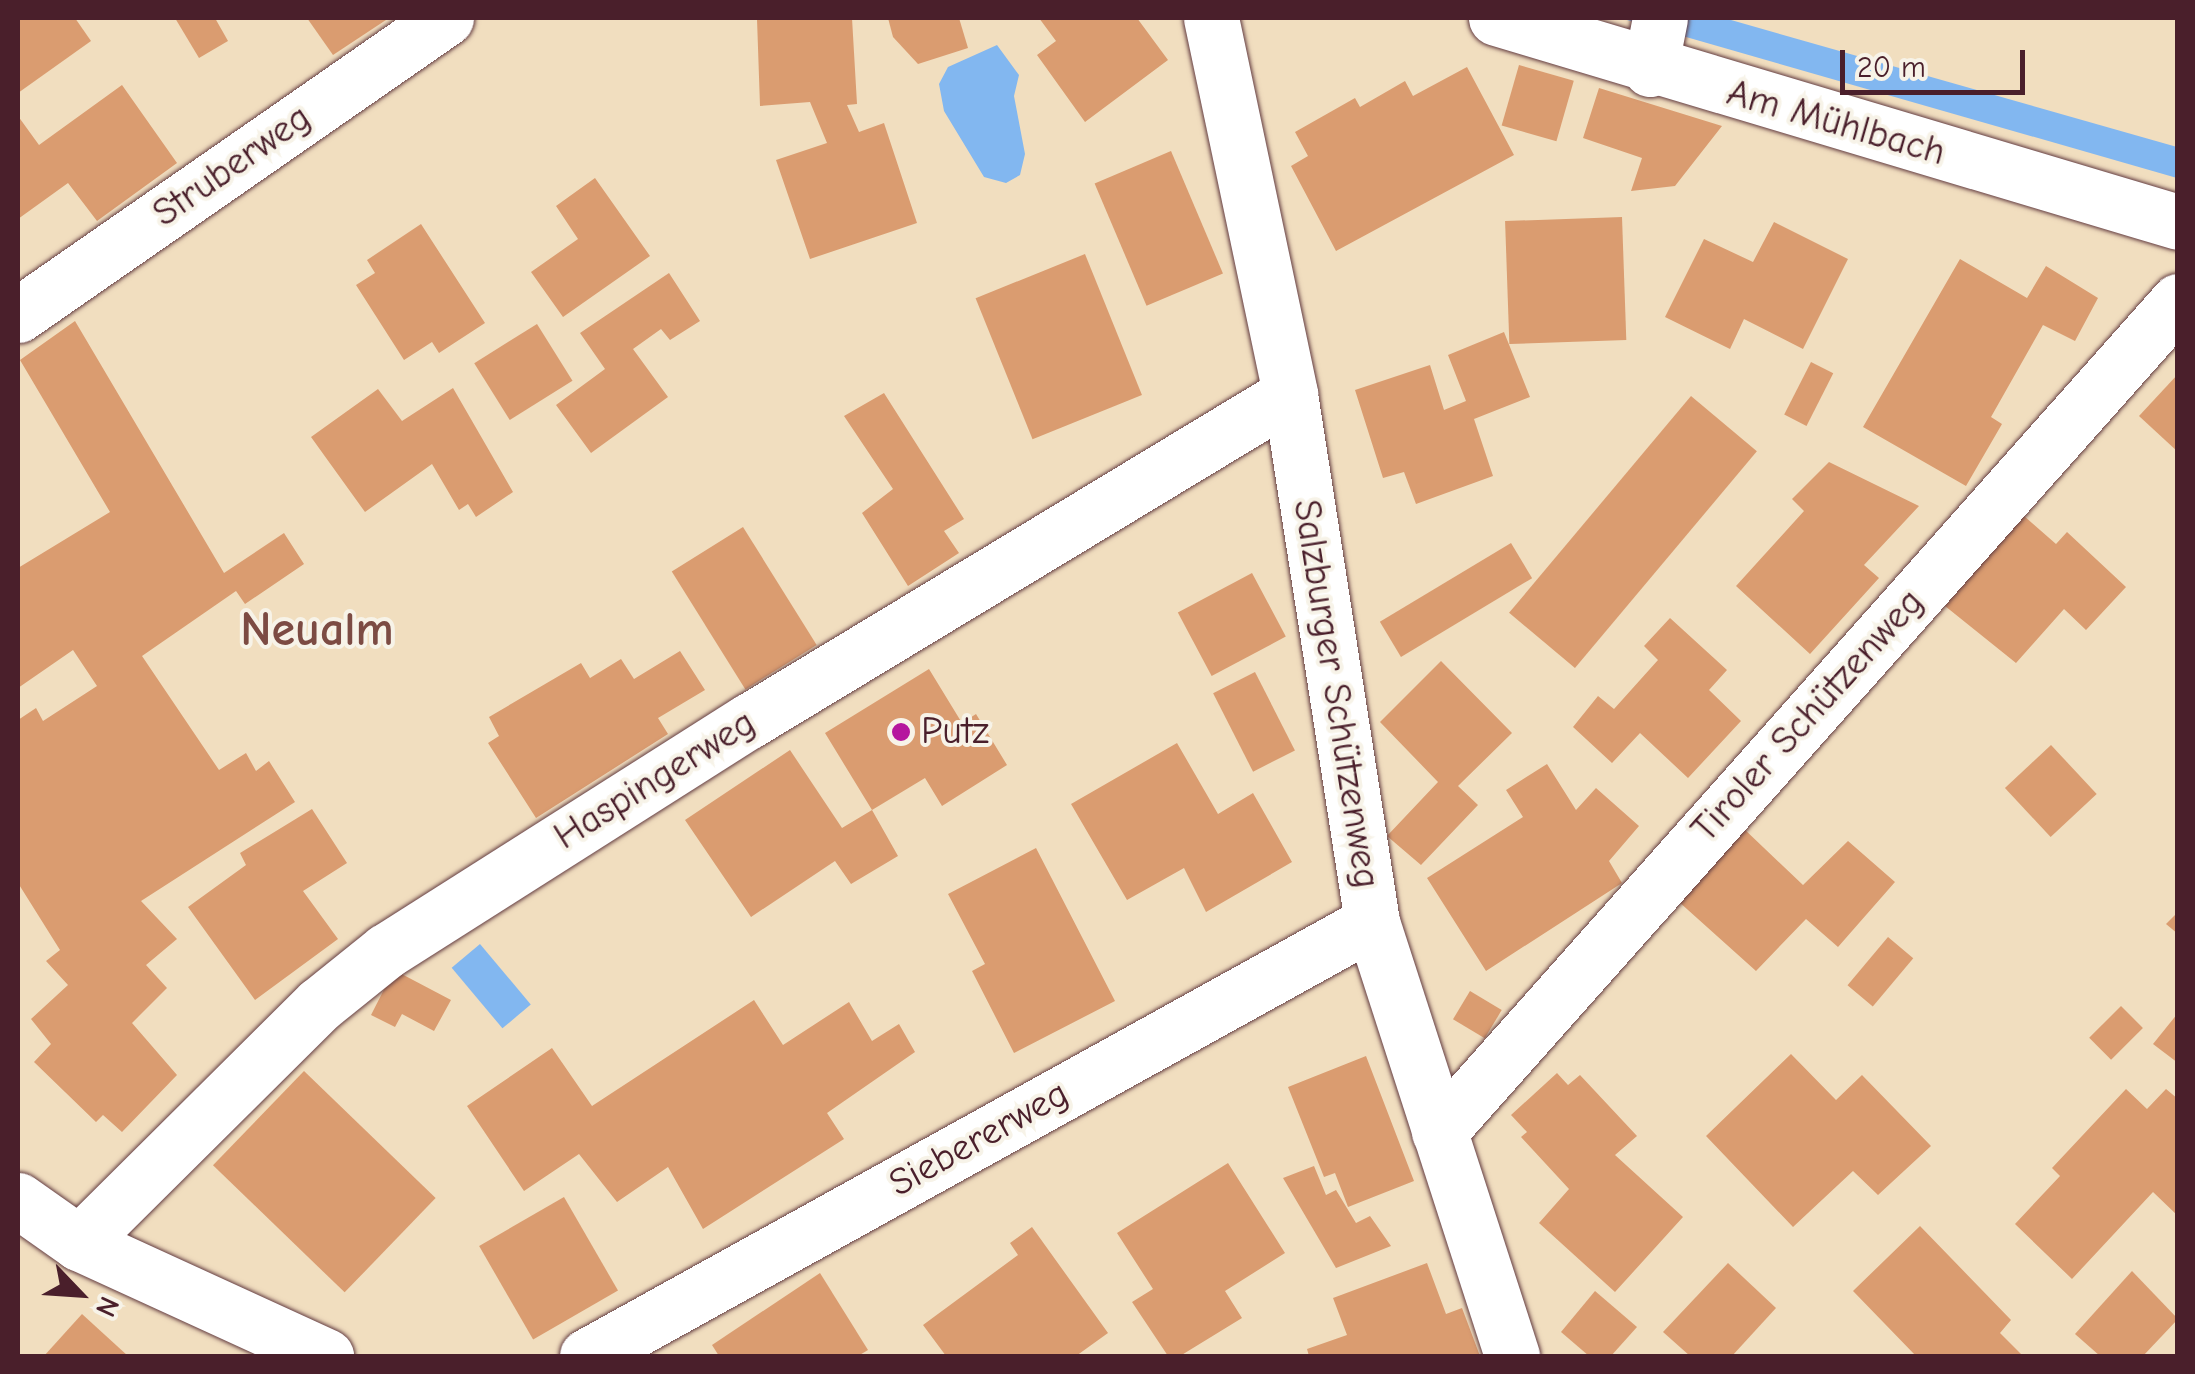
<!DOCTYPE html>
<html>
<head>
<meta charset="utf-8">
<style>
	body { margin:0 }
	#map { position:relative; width:2195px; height:1374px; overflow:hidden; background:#f1debf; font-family:"Comic Neue",sans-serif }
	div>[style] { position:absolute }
	.water>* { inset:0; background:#82b7f0; transform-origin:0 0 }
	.building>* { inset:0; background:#da9c70; transform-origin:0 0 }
	.roads { filter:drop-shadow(0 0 2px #633c41) drop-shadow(0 0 2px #633c41) }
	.street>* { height:55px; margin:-27.5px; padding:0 27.5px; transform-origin:27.5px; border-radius:27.5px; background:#fff }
	.dots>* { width:28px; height:28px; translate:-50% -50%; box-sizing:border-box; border:5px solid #f7f3e8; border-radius:50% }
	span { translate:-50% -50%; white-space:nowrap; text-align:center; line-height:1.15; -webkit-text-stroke:8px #f7f3e8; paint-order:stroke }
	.street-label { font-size:38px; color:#4a1f2b }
	.poi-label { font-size:38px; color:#4a1f2b }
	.left { translate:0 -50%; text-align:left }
	.district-label { font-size:48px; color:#7c4b43; font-weight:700 }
	.frame { position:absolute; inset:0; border:20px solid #4a1f2b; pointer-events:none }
	.north { position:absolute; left:30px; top:1244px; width:100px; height:100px; -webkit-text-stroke:8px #f7f3e8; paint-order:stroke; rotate:115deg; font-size:28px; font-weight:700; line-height:40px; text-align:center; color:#4a1f2b }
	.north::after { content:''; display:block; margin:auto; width:35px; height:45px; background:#4a1f2b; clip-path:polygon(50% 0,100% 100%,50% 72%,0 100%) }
	.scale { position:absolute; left:1840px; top:50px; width:185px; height:45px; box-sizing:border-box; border:5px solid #4a1f2b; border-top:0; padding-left:12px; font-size:30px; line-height:35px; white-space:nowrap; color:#4a1f2b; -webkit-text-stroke:8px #f7f3e8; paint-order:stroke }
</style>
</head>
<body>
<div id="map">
	<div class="water">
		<i style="clip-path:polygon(1620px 18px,1724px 18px,2177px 147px,2177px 178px)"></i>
		<i style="clip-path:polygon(997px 45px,1019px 75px,1014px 96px,1025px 154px,1020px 175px,1006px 183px,984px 177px,944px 111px,939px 84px,948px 67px)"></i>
		<i style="left:480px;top:944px;width:79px;height:37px;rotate:50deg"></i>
	</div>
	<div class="building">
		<i style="clip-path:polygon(18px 18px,75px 18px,91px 41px,18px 93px)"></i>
		<i style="clip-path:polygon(175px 18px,215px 18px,228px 41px,199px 58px)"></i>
		<i style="clip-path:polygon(307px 18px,389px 18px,333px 55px)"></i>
		<i style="clip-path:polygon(775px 18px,852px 18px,857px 104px,847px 105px,859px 132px,884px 123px,917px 223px,810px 259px,776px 160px,827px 143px,810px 102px,760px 106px,757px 19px)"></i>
		<i style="clip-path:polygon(888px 18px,959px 18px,968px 48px,918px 64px,893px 37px)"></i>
		<i style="clip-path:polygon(1039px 18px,1137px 18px,1168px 60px,1085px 122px,1037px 55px,1056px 41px)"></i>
		<i style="left:1519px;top:65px;width:57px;height:63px;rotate:16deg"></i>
		<i style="clip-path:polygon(1467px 67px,1514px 155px,1336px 251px,1291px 166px,1308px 156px,1295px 132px,1355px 98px,1360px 107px,1405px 81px,1413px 96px)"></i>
		<i style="clip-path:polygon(122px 85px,177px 163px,97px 221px,68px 183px,18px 219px,18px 116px,39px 145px)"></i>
		<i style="clip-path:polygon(1599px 88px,1722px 126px,1675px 186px,1631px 191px,1642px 158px,1583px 138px)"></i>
		<i style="left:1171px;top:151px;width:133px;height:83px;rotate:67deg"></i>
		<i style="clip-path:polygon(595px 178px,650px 256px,563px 317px,531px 272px,578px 239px,556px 206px)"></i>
		<i style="left:1622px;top:217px;width:123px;height:117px;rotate:88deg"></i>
		<i style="clip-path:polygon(1774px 222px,1848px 259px,1803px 349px,1744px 319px,1730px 349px,1665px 317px,1704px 239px,1753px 262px)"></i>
		<i style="clip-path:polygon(421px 224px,485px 323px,439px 353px,432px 342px,404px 360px,356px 285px,375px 273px,367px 260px)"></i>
		<i style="left:1085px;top:254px;width:152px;height:118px;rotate:68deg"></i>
		<i style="clip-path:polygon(1960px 259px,2027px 298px,2046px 266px,2098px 298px,2075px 341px,2043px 325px,1991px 417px,2002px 424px,1966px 486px,1863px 427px)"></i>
		<i style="clip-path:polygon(669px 273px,700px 321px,670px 340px,661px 329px,633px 349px,668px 397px,591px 453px,556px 405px,605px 369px,580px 333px)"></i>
		<i style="clip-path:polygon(75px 321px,224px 573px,284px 533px,304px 564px,245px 604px,236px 591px,142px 656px,219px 770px,246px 753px,256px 771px,269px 761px,295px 802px,141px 901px,177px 939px,146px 965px,167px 988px,132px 1023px,177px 1075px,122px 1132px,103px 1115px,96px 1122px,34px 1062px,51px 1044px,31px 1019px,68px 985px,46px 961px,60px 950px,18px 883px,18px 720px,36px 708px,43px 721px,97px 686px,73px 650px,18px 688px,18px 568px,110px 512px,20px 360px)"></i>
		<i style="left:537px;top:324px;width:67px;height:74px;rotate:58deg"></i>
		<i style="clip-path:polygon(1504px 332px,1530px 397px,1474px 419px,1493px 476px,1416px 504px,1404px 472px,1383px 478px,1355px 390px,1430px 365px,1444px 410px,1466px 401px,1448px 355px)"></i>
		<i style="left:1811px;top:362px;width:25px;height:59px;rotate:27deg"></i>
		<i style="clip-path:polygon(2178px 374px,2178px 452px,2139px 416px)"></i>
		<i style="clip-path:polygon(453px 388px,513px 492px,476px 517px,468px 504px,459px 510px,432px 464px,365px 512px,311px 437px,378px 389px,402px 421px)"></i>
		<i style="clip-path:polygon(884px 393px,964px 519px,944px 531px,959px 553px,908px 586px,862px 513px,893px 489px,844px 416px)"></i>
		<i style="left:1691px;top:396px;width:86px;height:283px;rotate:40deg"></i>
		<i style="clip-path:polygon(1829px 462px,1919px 506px,1864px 565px,1879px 578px,1810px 654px,1736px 586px,1804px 511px,1792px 499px)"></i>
		<i style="clip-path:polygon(2016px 509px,2056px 544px,2067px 532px,2126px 587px,2086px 630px,2064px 609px,2016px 663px,1945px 606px,1995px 546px)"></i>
		<i style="left:743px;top:527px;width:139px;height:84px;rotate:58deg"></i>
		<i style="left:1511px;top:543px;width:41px;height:153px;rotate:59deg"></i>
		<i style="left:1252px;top:573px;width:72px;height:84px;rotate:62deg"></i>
		<i style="clip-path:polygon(1670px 618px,1727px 670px,1709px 690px,1741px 721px,1688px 778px,1640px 733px,1612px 763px,1573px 727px,1598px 696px,1614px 709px,1658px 660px,1644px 646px)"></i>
		<i style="clip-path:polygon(680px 651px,705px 690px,658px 718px,668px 734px,536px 818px,488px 743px,499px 736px,489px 717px,581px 663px,590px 678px,621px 659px,634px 679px)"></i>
		<i style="clip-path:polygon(1441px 661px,1512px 733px,1458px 786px,1478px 805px,1421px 865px,1387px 836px,1438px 782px,1380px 722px)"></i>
		<i style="clip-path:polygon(929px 669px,962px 723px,976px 714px,1007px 765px,942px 806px,925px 778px,872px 810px,825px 733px)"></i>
		<i style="left:1255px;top:672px;width:88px;height:47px;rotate:63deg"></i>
		<i style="clip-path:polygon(1177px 743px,1218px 814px,1253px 793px,1292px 862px,1206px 912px,1184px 868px,1127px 900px,1071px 804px)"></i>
		<i style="left:2051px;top:745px;width:67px;height:63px;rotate:47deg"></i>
		<i style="clip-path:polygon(790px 750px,842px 828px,872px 810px,898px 856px,851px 884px,835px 861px,751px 917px,685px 820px)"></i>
		<i style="clip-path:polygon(1547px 764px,1576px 810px,1596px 788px,1639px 826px,1609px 861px,1622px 883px,1486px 971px,1427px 878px,1523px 817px,1506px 790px)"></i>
		<i style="clip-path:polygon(312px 809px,347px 863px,303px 891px,338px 939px,255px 1000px,188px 907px,246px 865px,240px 853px)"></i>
		<i style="clip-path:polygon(1742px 827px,1803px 885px,1848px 841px,1895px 882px,1838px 947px,1806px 919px,1756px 971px,1678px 901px)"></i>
		<i style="clip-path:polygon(1036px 848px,1115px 1001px,1014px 1053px,972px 971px,985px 964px,948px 894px)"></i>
		<i style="clip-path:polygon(2178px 912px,2178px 934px,2166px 924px)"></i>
		<i style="left:1888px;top:937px;width:33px;height:63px;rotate:40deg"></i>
		<i style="clip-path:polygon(394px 970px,451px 1000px,434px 1031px,402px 1014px,395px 1027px,371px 1015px)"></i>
		<i style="left:1470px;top:991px;width:37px;height:33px;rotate:31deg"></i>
		<i style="clip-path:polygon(754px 1000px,783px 1045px,849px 1002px,872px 1041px,899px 1024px,915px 1052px,827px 1113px,844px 1139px,703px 1229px,668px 1167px,617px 1202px,579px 1154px,524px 1191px,467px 1106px,552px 1048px,592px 1106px)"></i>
		<i style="left:2121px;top:1006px;width:31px;height:45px;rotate:45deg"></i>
		<i style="clip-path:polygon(2178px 1013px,2178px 1063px,2153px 1044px)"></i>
		<i style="clip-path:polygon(1791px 1054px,1836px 1100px,1862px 1075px,1931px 1146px,1878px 1195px,1853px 1171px,1793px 1227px,1706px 1136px)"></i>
		<i style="clip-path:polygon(1366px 1056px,1414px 1181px,1348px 1207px,1335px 1173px,1324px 1177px,1288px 1087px)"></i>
		<i style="left:304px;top:1071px;width:183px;height:131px;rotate:44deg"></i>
		<i style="clip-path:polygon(1557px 1073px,1568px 1085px,1580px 1075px,1637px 1136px,1615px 1155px,1683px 1217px,1615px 1292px,1539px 1223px,1569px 1189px,1521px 1137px,1527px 1132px,1511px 1115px)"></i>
		<i style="clip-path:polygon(2126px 1089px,2147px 1109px,2166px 1089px,2178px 1099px,2178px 1216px,2153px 1192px,2072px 1279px,2015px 1224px,2060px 1176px,2052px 1168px)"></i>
		<i style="clip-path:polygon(1228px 1163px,1285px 1253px,1225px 1291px,1242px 1318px,1180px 1356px,1168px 1356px,1132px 1302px,1153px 1289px,1117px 1233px)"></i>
		<i style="clip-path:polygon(1314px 1166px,1326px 1195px,1336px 1190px,1356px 1223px,1370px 1216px,1391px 1246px,1336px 1268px,1283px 1178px)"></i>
		<i style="left:564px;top:1197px;width:108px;height:98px;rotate:60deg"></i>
		<i style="clip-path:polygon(1920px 1226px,2011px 1320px,2000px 1333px,2023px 1356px,1916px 1356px,1853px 1291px)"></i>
		<i style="clip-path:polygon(1032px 1227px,1108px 1333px,1076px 1356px,946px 1356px,923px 1325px,1018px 1255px,1010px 1243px)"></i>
		<i style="clip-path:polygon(1427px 1263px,1446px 1314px,1462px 1308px,1480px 1356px,1309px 1356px,1307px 1349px,1347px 1335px,1333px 1298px)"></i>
		<i style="clip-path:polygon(1728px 1263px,1776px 1308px,1732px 1356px,1690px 1356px,1663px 1332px)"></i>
		<i style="clip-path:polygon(2132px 1271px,2178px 1319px,2143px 1356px,2100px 1356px,2075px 1334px)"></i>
		<i style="clip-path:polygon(820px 1273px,868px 1350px,858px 1356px,719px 1356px,712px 1345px)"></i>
		<i style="clip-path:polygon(1595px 1291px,1637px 1327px,1611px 1356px,1589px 1356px,1561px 1332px)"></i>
		<i style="clip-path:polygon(82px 1314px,128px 1356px,44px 1356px)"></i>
	</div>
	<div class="roads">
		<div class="street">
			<i style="left:1211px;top:18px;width:384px;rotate:78.1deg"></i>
			<i style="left:1290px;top:394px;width:534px;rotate:81.17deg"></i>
			<i style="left:1372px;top:922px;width:456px;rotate:72.1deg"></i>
			<i style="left:1496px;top:18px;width:712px;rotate:16.65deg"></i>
			<i style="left:1650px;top:69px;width:52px;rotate:-78.9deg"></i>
			<i style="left:18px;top:315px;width:521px;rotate:-34.76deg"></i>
			<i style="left:1439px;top:1132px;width:1112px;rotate:-48.35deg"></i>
			<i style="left:18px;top:1200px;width:75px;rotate:35.2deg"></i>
			<i style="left:79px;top:1243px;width:272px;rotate:24.6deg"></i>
			<i style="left:79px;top:1243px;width:339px;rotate:-44.8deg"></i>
			<i style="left:320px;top:1004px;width:85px;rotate:-38.8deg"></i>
			<i style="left:386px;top:951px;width:430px;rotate:-32.4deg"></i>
			<i style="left:749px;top:721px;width:632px;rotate:-31.15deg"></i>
			<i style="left:587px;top:1356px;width:897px;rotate:-28.94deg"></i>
		</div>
	</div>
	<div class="dots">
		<i style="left:901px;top:732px;background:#b5179e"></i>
	</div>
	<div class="street-label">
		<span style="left:1836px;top:123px;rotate:16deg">Am Mühlbach</span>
		<span style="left:232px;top:166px;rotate:-35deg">Struberweg</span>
		<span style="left:1336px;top:694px;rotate:81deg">Salzburger Schützenweg</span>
		<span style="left:1808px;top:716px;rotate:-48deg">Tiroler Schützenweg</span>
		<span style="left:655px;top:780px;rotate:-32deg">Haspingerweg</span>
		<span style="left:979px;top:1139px;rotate:-29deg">Siebererweg</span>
	</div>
	<div class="poi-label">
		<span class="left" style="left:921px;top:732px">Putz</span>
	</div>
	<div class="district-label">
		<span style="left:317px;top:630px">Neualm</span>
	</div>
	<div class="frame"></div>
	<div class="north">N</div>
	<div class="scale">20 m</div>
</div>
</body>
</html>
